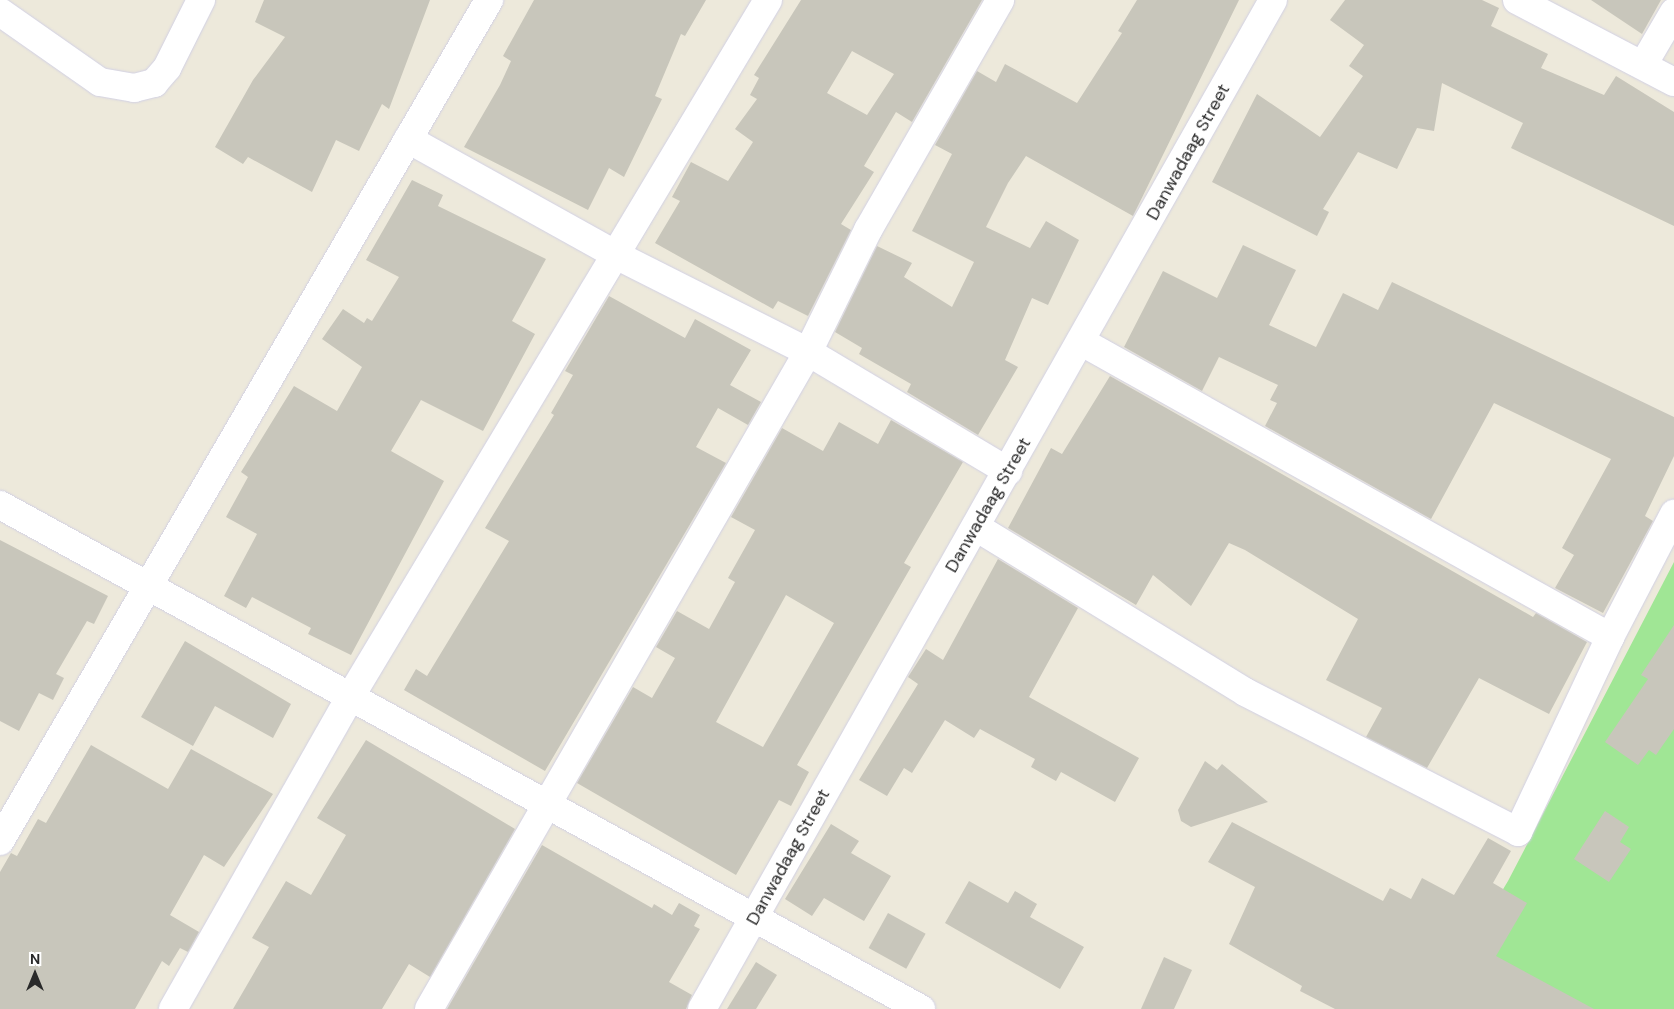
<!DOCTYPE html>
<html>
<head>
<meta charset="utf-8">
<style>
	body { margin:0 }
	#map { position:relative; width:1674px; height:1009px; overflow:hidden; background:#ede9db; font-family:"DM Sans",sans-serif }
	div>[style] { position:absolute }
	.green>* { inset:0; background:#a0e695 }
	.building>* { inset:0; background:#c8c6bb; transform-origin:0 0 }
	.roads { filter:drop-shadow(0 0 1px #d1d0e4) drop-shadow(0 0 1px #d1d0e4) }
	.street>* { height:28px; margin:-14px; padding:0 14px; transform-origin:14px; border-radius:14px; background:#fff }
	.secondary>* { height:28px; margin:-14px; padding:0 14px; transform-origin:14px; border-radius:14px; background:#fff }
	span { translate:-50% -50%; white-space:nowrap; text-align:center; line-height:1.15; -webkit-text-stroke:5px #fff; paint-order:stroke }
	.street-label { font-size:18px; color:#2a2a2a }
	.north { position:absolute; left:10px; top:949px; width:50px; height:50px; -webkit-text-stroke:4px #fff; paint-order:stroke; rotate:0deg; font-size:14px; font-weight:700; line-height:20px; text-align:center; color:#2a2a2a }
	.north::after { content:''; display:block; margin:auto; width:18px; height:22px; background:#2a2a2a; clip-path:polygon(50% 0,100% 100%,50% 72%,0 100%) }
</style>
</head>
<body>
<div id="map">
	<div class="green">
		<i style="clip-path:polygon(1674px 562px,1674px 1009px,1431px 1009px,1508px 881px)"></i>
	</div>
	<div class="building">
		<i style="clip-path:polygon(264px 0,430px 0,389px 109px,382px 104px,359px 151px,336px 140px,312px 192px,248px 157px,243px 164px,215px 147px,253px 80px,285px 37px,255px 22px)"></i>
		<i style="clip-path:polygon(534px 0,706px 0,685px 36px,681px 34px,655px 96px,662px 99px,624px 177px,609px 168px,588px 210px,464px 147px,500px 85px,511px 61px,503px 56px)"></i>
		<i style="clip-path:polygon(evenodd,801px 0,982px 0,912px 122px,896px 112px,864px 166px,874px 172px,841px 224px,851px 230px,808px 316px,778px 301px,773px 309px,655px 243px,680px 201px,672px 197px,691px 162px,728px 181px,753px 142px,735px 129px,757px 99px,750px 95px,759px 78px,754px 75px,801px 0,852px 51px,894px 74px,867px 115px,827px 93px,852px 51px)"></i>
		<i style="clip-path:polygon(1137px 0,1239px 0,1133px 216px,1026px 156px,1008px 183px,986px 227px,1030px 248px,1046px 221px,1079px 240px,1048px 305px,1032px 298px,1005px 360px,1018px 367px,978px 435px,907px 392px,911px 384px,859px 354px,862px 348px,835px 332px,877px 246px,912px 263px,904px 277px,952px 307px,974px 262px,912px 231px,952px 154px,935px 145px,977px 71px,996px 82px,1005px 64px,1077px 103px,1122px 33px,1118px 31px)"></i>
		<i style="clip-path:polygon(1345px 0,1482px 0,1499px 8px,1491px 26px,1548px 54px,1541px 68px,1604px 95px,1616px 76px,1674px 112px,1674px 226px,1511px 148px,1523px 123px,1442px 83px,1434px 131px,1417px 128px,1397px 169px,1358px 152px,1323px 209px,1329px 212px,1317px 236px,1212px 182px,1257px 94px,1320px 137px,1363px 76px,1349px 66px,1364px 45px,1330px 20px)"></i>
		<i style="clip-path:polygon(1591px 0,1661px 0,1642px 34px)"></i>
		<i style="clip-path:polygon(412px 180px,443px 195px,438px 206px,546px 259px,512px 321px,535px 334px,483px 431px,421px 400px,391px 451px,444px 481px,351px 655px,308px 634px,311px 628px,252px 597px,246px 608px,224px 596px,257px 534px,226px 517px,248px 477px,241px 472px,294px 386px,337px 411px,362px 367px,322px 339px,343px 309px,364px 323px,367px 318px,372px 321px,399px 277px,366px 260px)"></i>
		<i style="clip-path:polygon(1243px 245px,1296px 270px,1269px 325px,1316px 347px,1343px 293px,1378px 310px,1392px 282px,1674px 417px,1674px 456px,1645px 516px,1653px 521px,1603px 613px,1555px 588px,1574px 555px,1562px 548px,1611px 459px,1494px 403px,1431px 519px,1265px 426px,1277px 403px,1270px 400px,1278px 385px,1219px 357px,1202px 391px,1124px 347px,1163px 271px,1217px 298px)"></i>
		<i style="clip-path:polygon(609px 296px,685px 338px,695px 319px,751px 350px,730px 385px,761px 402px,748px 425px,718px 408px,696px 447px,726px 463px,545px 771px,404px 690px,416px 669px,427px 676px,509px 541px,485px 528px,554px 415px,551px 413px,573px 375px,565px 371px)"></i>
		<i style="clip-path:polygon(1110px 376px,1533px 617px,1536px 613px,1587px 642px,1549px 714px,1479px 678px,1427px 768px,1366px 737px,1382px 708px,1326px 680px,1358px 619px,1245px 550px,1229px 543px,1191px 606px,1153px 575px,1136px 605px,1008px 528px,1051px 448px,1062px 454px)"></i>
		<i style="clip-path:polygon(evenodd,891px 420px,963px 462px,904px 563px,911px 567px,797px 765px,809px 772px,791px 806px,779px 800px,736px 875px,577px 783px,633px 687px,652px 698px,675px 658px,656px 647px,677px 611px,709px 629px,735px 582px,728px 578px,755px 530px,731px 517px,782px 428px,823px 451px,839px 422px,878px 444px,891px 420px,786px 595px,834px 623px,763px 747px,716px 722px,786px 595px)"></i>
		<i style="clip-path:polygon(0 540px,108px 596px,94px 624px,87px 621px,56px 674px,64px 678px,53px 700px,39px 693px,19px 731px,0 721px)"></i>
		<i style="clip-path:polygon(998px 559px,1078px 608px,1029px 697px,1139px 758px,1115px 802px,1061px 772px,1056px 781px,1031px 767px,1035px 759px,980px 729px,974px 738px,945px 720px,912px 773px,904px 768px,887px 796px,859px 780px,918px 684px,908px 677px,926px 649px,943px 660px)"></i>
		<i style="clip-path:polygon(1674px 625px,1674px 729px,1656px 755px,1649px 750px,1638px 765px,1605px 742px,1648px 679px,1641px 675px)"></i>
		<i style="clip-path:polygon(185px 641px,291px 704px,273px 738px,215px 706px,193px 746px,141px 717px)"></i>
		<i style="clip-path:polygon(366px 740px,515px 829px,430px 977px,409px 964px,382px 1009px,233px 1009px,269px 947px,252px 938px,286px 881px,311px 895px,346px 835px,317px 818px)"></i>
		<i style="clip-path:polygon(91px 745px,168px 789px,191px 749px,273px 794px,224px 867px,204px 855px,170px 915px,199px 932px,188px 952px,180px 948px,169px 966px,162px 961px,135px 1009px,0 1009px,0 872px,11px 853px,17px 856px,38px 819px,46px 823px)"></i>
		<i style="clip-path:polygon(1205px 761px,1217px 770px,1222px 764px,1268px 802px,1191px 827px,1181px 821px,1178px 810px)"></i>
		<i style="clip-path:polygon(1605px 811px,1629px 827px,1620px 842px,1631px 849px,1609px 882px,1574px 859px)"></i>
		<i style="clip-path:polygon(1232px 822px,1383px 901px,1390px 888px,1411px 899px,1422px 878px,1454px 895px,1488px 838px,1511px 851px,1493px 883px,1527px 903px,1496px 956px,1594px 1009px,1335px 1009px,1300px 991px,1302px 986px,1229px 944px,1255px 887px,1208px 862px)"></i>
		<i style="clip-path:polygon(831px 824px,859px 841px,851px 853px,891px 876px,864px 921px,824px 898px,812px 916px,785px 899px)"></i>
		<i style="clip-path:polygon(542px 845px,652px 908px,654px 904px,672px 915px,679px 903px,700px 915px,694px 926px,700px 929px,669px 982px,692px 995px,686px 1009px,447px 1009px)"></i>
		<i style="clip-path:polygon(969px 881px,1008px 903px,1015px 891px,1037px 904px,1030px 917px,1084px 947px,1060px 989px,945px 923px)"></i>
		<i style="left:888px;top:913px;width:43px;height:40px;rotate:29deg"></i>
		<i style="clip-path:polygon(1164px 957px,1192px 970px,1174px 1009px,1141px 1009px)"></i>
		<i style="clip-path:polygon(756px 962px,777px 975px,756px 1009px,727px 1009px)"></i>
	</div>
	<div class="roads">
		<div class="street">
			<i style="left:0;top:12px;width:122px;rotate:35deg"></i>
			<i style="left:100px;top:82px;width:35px;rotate:10deg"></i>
			<i style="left:134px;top:88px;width:21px;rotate:-14deg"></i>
			<i style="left:154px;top:83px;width:20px;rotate:-49deg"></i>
			<i style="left:167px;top:68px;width:76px;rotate:-63.4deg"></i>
			<i style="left:1643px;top:65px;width:61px;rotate:-59.7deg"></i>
			<i style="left:408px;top:139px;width:240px;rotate:29.1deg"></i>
			<i style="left:618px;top:256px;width:213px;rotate:26.8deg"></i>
			<i style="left:808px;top:352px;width:233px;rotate:30.8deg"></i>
			<i style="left:1082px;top:342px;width:605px;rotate:29.19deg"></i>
			<i style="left:0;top:505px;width:1050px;rotate:28.69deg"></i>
			<i style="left:976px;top:527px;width:316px;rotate:31.5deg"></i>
			<i style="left:1245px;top:692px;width:307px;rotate:27.1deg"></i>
			<i style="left:1518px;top:832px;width:216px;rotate:-64.7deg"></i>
			<i style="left:1610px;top:637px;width:139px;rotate:-62.5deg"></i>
			<i style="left:0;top:841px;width:973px;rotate:-59.82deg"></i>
			<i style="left:173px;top:1009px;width:356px;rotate:-60.4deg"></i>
			<i style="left:349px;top:699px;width:815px;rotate:-59.06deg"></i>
			<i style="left:429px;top:1009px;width:758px;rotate:-60.02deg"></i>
			<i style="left:808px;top:352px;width:136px;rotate:-63.8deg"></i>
			<i style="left:868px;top:230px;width:265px;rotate:-60.1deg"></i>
		</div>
		<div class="secondary">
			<i style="left:1517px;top:0;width:177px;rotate:27.6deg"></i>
			<i style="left:702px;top:1009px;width:1159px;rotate:-60.49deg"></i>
		</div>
	</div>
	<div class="street-label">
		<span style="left:1188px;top:152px;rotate:-61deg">Danwadaag Street</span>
		<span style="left:988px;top:505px;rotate:-60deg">Danwadaag Street</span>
		<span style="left:788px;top:857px;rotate:-61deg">Danwadaag Street</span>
	</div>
	<div class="north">N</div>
</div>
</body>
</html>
